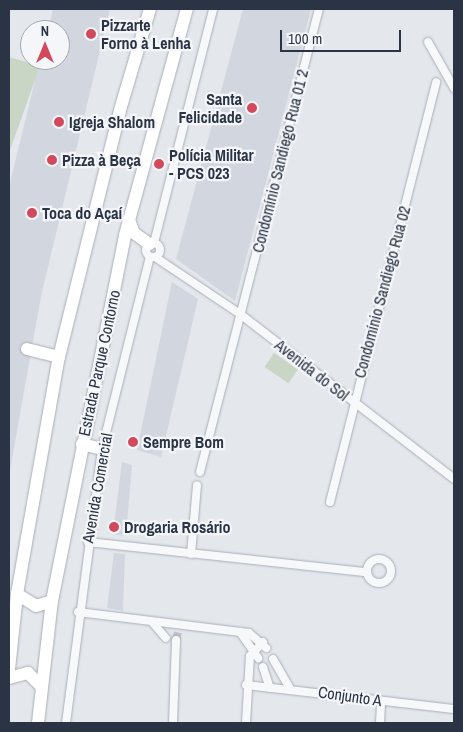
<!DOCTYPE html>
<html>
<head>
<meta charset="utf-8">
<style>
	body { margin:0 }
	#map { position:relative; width:463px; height:732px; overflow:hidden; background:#e4e7ec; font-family:"Archivo Narrow",sans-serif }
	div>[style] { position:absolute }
	.built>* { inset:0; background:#d2d6de }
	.green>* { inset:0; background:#c9d6c5; transform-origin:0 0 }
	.minor-tunnel>* { height:8px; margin-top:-4px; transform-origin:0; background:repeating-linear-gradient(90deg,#bfc3cb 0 8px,transparent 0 12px) }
	.roads { filter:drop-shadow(0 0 1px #a9aeb7) drop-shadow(0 0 1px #a9aeb7) }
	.minor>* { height:8px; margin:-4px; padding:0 4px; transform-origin:4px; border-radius:4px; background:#f7f8fa }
	.minor>.ring { margin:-4px; padding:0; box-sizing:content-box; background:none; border:8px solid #f7f8fa; border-radius:50% }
	.highway>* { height:12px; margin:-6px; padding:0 6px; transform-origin:6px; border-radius:6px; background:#fff }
	.dots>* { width:14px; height:14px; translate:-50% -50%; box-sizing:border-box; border:2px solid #f4f6f9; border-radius:50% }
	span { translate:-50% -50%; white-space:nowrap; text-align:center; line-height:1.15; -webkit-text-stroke:4.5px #f4f6f9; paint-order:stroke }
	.poi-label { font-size:16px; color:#2b3445; font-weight:700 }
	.left { translate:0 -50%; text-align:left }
	.right { translate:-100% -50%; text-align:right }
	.street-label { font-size:16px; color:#2b3445 }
	.frame { position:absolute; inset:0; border:10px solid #2b3445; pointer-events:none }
	.north { position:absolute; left:20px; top:20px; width:50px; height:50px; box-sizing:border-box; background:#f4f6f9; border:1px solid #a4a8b1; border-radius:50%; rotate:0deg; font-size:14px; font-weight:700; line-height:20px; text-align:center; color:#2b3445 }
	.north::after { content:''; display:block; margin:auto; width:18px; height:22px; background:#d1495b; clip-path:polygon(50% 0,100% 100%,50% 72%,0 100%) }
	.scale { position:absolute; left:280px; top:30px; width:121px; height:22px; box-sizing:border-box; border:2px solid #2b3445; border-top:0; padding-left:6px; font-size:15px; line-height:18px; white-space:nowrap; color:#2b3445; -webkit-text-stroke:4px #f4f6f9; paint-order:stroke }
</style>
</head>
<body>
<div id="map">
	<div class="built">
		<i style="clip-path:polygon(53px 9px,110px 9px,41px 296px,9px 476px,9px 187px,40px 60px,60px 60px,60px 30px,48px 30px)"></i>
		<i style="clip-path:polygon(243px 9px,311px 9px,235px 301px,176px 259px)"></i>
		<i style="clip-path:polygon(172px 282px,198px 299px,161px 457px,137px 450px)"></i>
		<i style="clip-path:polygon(122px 462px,132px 465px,126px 536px,113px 534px)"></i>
		<i style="clip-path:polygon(114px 553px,125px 554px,123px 611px,107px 608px)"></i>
	</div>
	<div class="green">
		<i style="clip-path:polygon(9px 57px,40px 66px,9px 153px)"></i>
		<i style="left:274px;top:353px;width:29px;height:17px;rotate:34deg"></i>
	</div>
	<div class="minor-tunnel">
		<i style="left:176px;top:640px;width:8px;rotate:-76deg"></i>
	</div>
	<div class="roads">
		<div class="minor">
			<i style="left:428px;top:42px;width:53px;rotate:60.5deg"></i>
			<i class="ring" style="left:146px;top:243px;width:6px;height:6px"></i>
			<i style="left:154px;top:243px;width:241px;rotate:-75.8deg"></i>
			<i style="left:155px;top:257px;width:102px;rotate:33.8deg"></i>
			<i style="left:240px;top:314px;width:270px;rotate:37.6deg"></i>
			<i style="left:200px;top:472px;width:478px;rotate:-75.6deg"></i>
			<i style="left:330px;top:502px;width:433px;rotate:-75.8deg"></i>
			<i style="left:88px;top:542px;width:280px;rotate:6.2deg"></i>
			<i style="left:191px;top:554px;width:69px;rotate:-85deg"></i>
			<i class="ring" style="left:367px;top:559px;width:16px;height:16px"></i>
			<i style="left:78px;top:612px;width:172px;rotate:7deg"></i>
			<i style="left:249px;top:633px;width:23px;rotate:41deg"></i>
			<i style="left:152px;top:622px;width:21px;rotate:49deg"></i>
			<i style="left:240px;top:632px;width:32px;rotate:55deg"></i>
			<i style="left:273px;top:659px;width:34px;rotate:60deg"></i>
			<i style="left:263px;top:667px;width:22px;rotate:72deg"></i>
			<i style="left:246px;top:685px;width:209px;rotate:6.6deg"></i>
			<i style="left:66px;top:723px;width:276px;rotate:-82.5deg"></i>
			<i style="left:102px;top:449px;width:198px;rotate:-76deg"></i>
			<i style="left:173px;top:723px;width:83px;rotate:-87.9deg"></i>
			<i style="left:246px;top:723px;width:67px;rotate:-86.6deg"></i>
			<i style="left:250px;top:656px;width:19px;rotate:-47deg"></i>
			<i style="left:380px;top:723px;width:22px;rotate:-87deg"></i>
		</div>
		<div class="highway">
			<i style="left:129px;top:220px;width:14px;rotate:69deg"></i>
			<i style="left:134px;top:233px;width:19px;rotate:36deg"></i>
			<i style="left:27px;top:349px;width:33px;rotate:14deg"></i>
			<i style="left:82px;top:444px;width:21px;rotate:14deg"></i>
			<i style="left:17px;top:594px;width:22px;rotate:32deg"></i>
			<i style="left:36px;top:606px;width:17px;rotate:-17deg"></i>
			<i style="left:9px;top:669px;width:75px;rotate:-83.9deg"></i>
			<i style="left:17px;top:594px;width:241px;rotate:-80deg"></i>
			<i style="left:59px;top:357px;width:254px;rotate:-76.1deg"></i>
			<i style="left:120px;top:110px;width:105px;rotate:-73.5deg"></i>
			<i style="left:9px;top:678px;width:20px;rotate:-15deg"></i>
			<i style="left:28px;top:673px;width:18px;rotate:45deg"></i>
			<i style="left:38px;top:723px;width:123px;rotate:-83.5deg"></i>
			<i style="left:52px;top:601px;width:373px;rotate:-78.7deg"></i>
			<i style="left:125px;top:235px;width:234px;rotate:-74.7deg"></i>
		</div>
	</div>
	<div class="dots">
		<i style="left:91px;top:34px;background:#d1495b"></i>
		<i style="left:252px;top:108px;background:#d1495b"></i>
		<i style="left:59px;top:122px;background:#d1495b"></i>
		<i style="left:52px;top:160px;background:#d1495b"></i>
		<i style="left:159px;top:164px;background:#d1495b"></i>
		<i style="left:32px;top:213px;background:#d1495b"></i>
		<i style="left:133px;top:442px;background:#d1495b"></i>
		<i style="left:114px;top:527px;background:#d1495b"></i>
	</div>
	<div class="poi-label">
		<span class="left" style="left:101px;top:34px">Pizzarte<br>Forno à Lenha</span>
		<span class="right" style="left:242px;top:108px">Santa<br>Felicidade</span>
		<span class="left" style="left:69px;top:122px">Igreja Shalom</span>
		<span class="left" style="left:169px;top:164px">Polícia Militar<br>- PCS 023</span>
		<span class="left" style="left:62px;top:160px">Pizza à Beça</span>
		<span class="left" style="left:42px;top:213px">Toca do Açaí</span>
		<span class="left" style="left:143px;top:442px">Sempre Bom</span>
		<span class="left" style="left:124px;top:527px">Drogaria Rosário</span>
	</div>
	<div class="street-label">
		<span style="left:280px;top:161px;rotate:-76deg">Condomínio Sandiego Rua 01 2</span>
		<span style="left:382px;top:292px;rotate:-75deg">Condomínio Sandiego Rua 02</span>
		<span style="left:99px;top:363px;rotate:-78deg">Estrada Parque Contorno</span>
		<span style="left:312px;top:370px;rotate:38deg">Avenida do Sol</span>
		<span style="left:97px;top:488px;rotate:-80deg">Avenida Comercial</span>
		<span style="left:350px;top:696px;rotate:8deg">Conjunto A</span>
	</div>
	<div class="frame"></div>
	<div class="north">N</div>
	<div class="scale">100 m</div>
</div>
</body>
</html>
